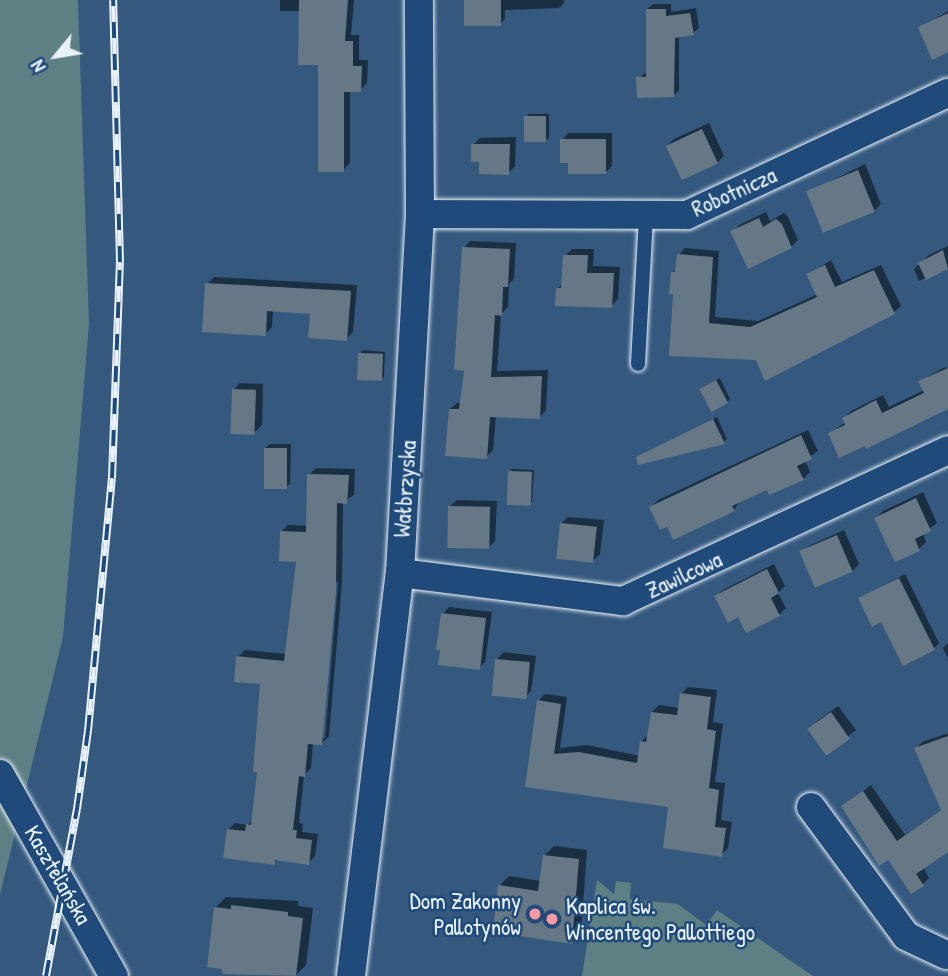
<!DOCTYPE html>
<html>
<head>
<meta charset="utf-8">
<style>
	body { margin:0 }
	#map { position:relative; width:948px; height:976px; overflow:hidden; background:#34587e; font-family:"Patrick Hand",sans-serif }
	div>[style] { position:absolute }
	.green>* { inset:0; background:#5e7f83 }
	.shadow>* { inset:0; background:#0007 }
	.building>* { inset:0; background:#667886; transform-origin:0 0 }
	.roads { filter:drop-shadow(0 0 2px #e8f1f8) drop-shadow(0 0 2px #e8f1f8) }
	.service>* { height:14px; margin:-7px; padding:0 7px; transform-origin:7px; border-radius:7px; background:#1f4a7a }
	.minor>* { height:28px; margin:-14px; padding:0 14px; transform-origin:14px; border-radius:14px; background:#1f4a7a }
	.rail>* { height:8px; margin-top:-4px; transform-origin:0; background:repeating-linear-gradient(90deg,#1f4a7a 0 16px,#e8f1f8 0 32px); box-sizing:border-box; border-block:2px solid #e8f1f8 }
	.dots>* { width:19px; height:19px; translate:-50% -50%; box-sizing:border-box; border:4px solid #1f4a7a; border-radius:50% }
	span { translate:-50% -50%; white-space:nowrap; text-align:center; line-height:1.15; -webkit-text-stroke:5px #1f4a7a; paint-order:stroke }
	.street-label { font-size:23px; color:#e8f1f8 }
	.poi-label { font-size:23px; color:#e8f1f8 }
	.right { translate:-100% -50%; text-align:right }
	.left { translate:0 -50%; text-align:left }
	.north { position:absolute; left:21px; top:21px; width:70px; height:70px; -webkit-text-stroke:5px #1f4a7a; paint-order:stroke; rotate:240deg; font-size:19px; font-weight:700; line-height:28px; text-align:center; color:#e8f1f8 }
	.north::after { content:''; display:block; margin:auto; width:24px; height:32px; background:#e8f1f8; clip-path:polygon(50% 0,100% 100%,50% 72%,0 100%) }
</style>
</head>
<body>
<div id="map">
	<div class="green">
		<i style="clip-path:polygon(0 0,78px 0,89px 324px,63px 637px,0 895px)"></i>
		<i style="clip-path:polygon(597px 880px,614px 894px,616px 881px,631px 883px,630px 899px,678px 904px,706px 925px,717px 910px,813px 976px,582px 976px)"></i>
	</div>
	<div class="shadow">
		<i style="clip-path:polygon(280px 0,354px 0,351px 35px,359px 35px,359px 60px,368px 60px,367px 83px,360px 90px,350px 90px,350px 163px,343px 170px,320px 63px,301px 11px,280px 11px)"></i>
		<i style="clip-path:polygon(466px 0,564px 0,564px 3px,559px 8px,505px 10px,505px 19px,500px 24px)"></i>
		<i style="clip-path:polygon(653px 4px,671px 4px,671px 12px,696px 8px,699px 28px,693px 33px,679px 36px,679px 90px,673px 96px,638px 77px,648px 72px,647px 9px)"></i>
		<i style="clip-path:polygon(948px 11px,948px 51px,920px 28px)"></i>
		<i style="clip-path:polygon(529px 114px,549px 114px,549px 137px,546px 140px,526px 117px)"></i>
		<i style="clip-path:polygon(709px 123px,724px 156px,717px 163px,668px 145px,674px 139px)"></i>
		<i style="clip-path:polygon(568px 133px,612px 133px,612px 166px,605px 173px,562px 140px)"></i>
		<i style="clip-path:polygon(516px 137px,515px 166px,508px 173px,481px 161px,473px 145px,480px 138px)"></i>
		<i style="clip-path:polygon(865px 164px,881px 204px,874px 211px,811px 195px,817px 188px)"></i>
		<i style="clip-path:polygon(766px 212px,770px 221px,784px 213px,788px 217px,798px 240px,791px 247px,732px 232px,739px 225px)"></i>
		<i style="clip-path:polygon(470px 241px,516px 243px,514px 279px,509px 284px,508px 307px,501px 314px,497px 371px,548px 370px,546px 410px,540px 417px,496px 415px,493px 450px,486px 457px,450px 409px,457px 403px,462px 403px,466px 369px,464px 248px)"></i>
		<i style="clip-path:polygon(948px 246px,948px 267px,919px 281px,914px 269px,929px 255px)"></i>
		<i style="clip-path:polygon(685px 248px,719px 251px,715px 317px,758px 321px,818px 294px,808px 275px,831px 260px,842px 282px,881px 265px,901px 306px,894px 312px,757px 358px,671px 354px,675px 292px,673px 273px,677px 268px,679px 255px)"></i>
		<i style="clip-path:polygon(572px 249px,594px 249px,593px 266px,620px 267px,618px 299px,611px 306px,558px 288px,563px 283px,565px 256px)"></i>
		<i style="clip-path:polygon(214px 277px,357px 285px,353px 332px,346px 339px,312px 312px,273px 310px,272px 327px,265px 334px,207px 284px)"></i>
		<i style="clip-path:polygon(363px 350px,385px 352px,384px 377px,381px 380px,360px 354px)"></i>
		<i style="clip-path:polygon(945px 367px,948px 370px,948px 407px,830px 433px,846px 422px,844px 418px,851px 411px,883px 395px,889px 407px,924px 390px,920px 381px)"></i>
		<i style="clip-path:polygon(720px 378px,730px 399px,727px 402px,701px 388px)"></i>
		<i style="clip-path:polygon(240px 383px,263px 384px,262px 425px,255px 432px,234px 390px)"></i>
		<i style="clip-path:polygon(717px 417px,727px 439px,724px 442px,638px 458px)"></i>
		<i style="clip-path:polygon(808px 430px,818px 451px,805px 460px,810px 472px,803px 479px,768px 488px,740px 501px,734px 510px,668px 524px,651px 507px,658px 500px)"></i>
		<i style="clip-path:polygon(270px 444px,291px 444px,290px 484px,285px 488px,265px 448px)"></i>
		<i style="clip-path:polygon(evenodd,316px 468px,355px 469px,354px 495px,343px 502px,342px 583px,329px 736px,322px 743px,313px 743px,311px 768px,304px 775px,299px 823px,303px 824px,302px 832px,318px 834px,315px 856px,308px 863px,278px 859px,274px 863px,228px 830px,235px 823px,248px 825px,253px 819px,259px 770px,262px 682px,238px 657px,245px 650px,286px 654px,298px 560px,281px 532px,288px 525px,308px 526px,309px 475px,316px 468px,335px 582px,338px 582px,325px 738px,321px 738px,335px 582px)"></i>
		<i style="clip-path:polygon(512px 469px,534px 470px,532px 502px,529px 505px,509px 472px)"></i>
		<i style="clip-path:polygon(923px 492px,937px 523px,923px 533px,926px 542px,919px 549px,876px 518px,883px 511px)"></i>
		<i style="clip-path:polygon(457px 500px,497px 501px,495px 541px,488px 548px,449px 507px)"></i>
		<i style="clip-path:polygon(568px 517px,604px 520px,600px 554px,593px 561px,561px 524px)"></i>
		<i style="clip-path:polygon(844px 530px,859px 564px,852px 571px,802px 553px,809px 546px)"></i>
		<i style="clip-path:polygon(774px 564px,785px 586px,778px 593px,786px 608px,779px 615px,716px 596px,723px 590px)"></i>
		<i style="clip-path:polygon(905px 574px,939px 643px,934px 648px,882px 620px,860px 598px)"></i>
		<i style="clip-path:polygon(449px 607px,492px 612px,485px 662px,479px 668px,441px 649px,443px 614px)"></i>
		<i style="clip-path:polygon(948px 643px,948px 658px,943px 648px)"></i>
		<i style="clip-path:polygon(504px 652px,536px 656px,531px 691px,524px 698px,497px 659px)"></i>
		<i style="clip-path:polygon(688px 687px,717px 690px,713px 722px,723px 724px,715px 782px,725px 783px,721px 820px,732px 822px,728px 848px,721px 855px,670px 806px,527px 785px,538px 701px,545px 694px,567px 697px,560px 748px,587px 745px,640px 756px,641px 742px,649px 734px,652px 712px,659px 705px,679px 708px,681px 694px)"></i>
		<i style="clip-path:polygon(838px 706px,856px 730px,827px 753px,816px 722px)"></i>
		<i style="clip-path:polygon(948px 733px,948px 850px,923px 867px,929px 878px,922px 885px,889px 858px,843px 807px,871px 785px,905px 835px,942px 809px,916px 749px,922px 742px)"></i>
		<i style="clip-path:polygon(554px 846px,587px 850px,581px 933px,572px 942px,500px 885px,509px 876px,541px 881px,545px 855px)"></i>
		<i style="clip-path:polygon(226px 897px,298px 901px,298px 906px,313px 908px,306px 965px,295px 976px,224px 972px,215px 908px)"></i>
	</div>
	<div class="building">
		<i style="clip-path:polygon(299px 0,348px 0,345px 41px,353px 41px,353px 66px,362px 66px,361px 92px,344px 92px,344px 172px,318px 172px,318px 65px,298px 65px)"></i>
		<i style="left:464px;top:0;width:37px;height:26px"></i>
		<i style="clip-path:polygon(646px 9px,666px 9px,666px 16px,690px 13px,694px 35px,675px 38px,674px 97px,637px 98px,636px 76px,646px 77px)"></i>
		<i style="clip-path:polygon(948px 13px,948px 52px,932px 60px,918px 27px)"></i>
		<i style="left:524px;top:116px;width:22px;height:26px"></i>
		<i style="left:702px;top:129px;width:38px;height:40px;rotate:65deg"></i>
		<i style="clip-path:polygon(560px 139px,606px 139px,606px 174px,568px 174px,568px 163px,560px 163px)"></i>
		<i style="clip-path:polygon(471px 144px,510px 144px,509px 175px,479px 174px,479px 162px,471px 162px)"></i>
		<i style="left:858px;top:170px;width:45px;height:56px;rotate:68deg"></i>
		<i style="clip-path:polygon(759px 218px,763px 227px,776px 219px,782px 224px,792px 248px,748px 269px,730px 231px)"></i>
		<i style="clip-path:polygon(462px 247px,510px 249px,508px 287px,503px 287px,502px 316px,495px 315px,491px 377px,542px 376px,540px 419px,490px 417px,487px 459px,445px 456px,449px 409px,459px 409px,464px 371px,454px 370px)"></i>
		<i style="clip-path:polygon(943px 250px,948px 269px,926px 280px,918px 263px)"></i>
		<i style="clip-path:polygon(677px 254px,713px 257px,709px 323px,750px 327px,817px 297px,806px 274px,825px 265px,835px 287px,874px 270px,895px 314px,765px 381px,756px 360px,669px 356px,673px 294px,669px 294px,671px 272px,675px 272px)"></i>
		<i style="clip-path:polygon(563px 255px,588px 255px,587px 273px,614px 273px,612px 308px,555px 306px,556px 288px,561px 288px)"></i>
		<i style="clip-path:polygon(205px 283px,351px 291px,347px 341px,308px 338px,310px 314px,267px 311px,266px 336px,202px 332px)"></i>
		<i style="left:358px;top:353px;width:25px;height:27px;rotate:2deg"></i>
		<i style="clip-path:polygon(948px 368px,948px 409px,866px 449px,865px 446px,839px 458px,828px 433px,845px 425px,842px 418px,876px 400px,882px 413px,924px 393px,918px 381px)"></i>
		<i style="left:716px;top:380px;width:26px;height:19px;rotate:62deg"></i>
		<i style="left:232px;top:389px;width:24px;height:45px;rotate:2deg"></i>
		<i style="clip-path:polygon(713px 419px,725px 444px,638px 465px,636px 457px)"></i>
		<i style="clip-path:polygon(801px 435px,812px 459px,797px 466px,804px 480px,769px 495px,767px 490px,732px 506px,735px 511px,673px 540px,667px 527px,660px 530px,649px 507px)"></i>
		<i style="left:264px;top:448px;width:23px;height:41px"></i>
		<i style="left:508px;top:471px;width:24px;height:34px;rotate:2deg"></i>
		<i style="clip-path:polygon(307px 474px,349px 475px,347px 504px,337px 503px,336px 591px,322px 745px,308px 744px,305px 777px,299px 776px,293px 830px,297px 830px,296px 838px,312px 840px,309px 865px,275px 860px,275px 865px,223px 858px,227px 829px,245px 831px,246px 824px,251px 825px,257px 772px,253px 772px,260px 684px,234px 682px,236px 656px,284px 661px,296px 562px,279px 561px,280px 531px,306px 532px)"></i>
		<i style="clip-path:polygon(916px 498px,931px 531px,915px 539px,920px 551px,895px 562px,874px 518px)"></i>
		<i style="left:448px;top:506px;width:42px;height:42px;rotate:1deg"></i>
		<i style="left:560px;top:523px;width:37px;height:36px;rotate:6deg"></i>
		<i style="left:837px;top:535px;width:40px;height:41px;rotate:67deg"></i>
		<i style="clip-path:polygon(767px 569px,779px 593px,771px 598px,780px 616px,746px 633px,738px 617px,728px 623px,714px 596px)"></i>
		<i style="clip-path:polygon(899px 578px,935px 650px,903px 666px,881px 622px,872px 627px,858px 598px)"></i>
		<i style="clip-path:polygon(441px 613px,486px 618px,480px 670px,438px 665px,440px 650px,436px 650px)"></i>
		<i style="left:495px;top:659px;width:35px;height:37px;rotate:5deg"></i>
		<i style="clip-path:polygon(680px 693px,711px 697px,707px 729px,716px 731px,709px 788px,719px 790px,715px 827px,726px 828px,722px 857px,663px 848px,668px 807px,525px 787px,537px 700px,561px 704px,554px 754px,579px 752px,637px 763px,640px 741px,646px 742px,651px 712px,677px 715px)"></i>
		<i style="left:831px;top:712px;width:33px;height:29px;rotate:55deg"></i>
		<i style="clip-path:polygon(948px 736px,948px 852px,916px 874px,924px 886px,911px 894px,888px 860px,879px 866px,841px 806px,863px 791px,897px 841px,941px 810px,914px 748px)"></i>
		<i style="clip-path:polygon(543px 855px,579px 859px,572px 944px,493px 932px,498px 885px,538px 891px)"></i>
		<i style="clip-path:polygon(231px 905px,288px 912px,288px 916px,303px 918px,296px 976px,222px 974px,222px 969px,207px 967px,214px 907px,231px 909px)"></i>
	</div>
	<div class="roads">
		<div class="service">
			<i style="left:638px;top:364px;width:147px;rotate:-86.9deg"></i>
		</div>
		<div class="minor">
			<i style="left:420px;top:214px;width:267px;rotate:0.2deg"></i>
			<i style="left:687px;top:215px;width:288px;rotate:-25.1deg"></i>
			<i style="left:400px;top:573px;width:225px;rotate:7.2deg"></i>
			<i style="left:623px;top:601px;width:358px;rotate:-24.9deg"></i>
			<i style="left:0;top:774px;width:232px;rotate:60.6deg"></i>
			<i style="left:811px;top:807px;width:160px;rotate:53.6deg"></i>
			<i style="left:906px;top:936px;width:44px;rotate:25.4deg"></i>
			<i style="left:351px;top:976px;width:406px;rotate:-83.1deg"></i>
			<i style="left:400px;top:573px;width:360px;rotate:-86.8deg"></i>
			<i style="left:420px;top:214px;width:214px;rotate:-90.3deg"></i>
		</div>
	</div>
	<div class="rail">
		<i style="left:46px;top:976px;width:170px;rotate:-79.5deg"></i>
		<i style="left:77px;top:809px;width:79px;rotate:-82deg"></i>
		<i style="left:88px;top:731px;width:254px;rotate:-84.6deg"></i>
		<i style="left:112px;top:478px;width:216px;rotate:-87.9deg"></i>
		<i style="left:120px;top:262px;width:262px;rotate:-91.5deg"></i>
	</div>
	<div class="dots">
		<i style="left:535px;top:914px;background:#ff9aa2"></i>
		<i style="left:552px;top:919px;background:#ff9aa2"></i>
	</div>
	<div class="street-label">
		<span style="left:734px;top:192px;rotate:-24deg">Robotnicza</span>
		<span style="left:405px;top:489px;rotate:-86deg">Wałbrzyska</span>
		<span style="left:684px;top:575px;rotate:-25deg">Zawilcowa</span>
		<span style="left:58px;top:875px;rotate:60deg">Kasztelańska</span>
	</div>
	<div class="poi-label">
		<span class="right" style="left:521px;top:914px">Dom Zakonny<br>Pallotynów</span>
		<span class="left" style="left:566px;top:919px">Kaplica św.<br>Wincentego Pallottiego</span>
	</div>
	<div class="north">N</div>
</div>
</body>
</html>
